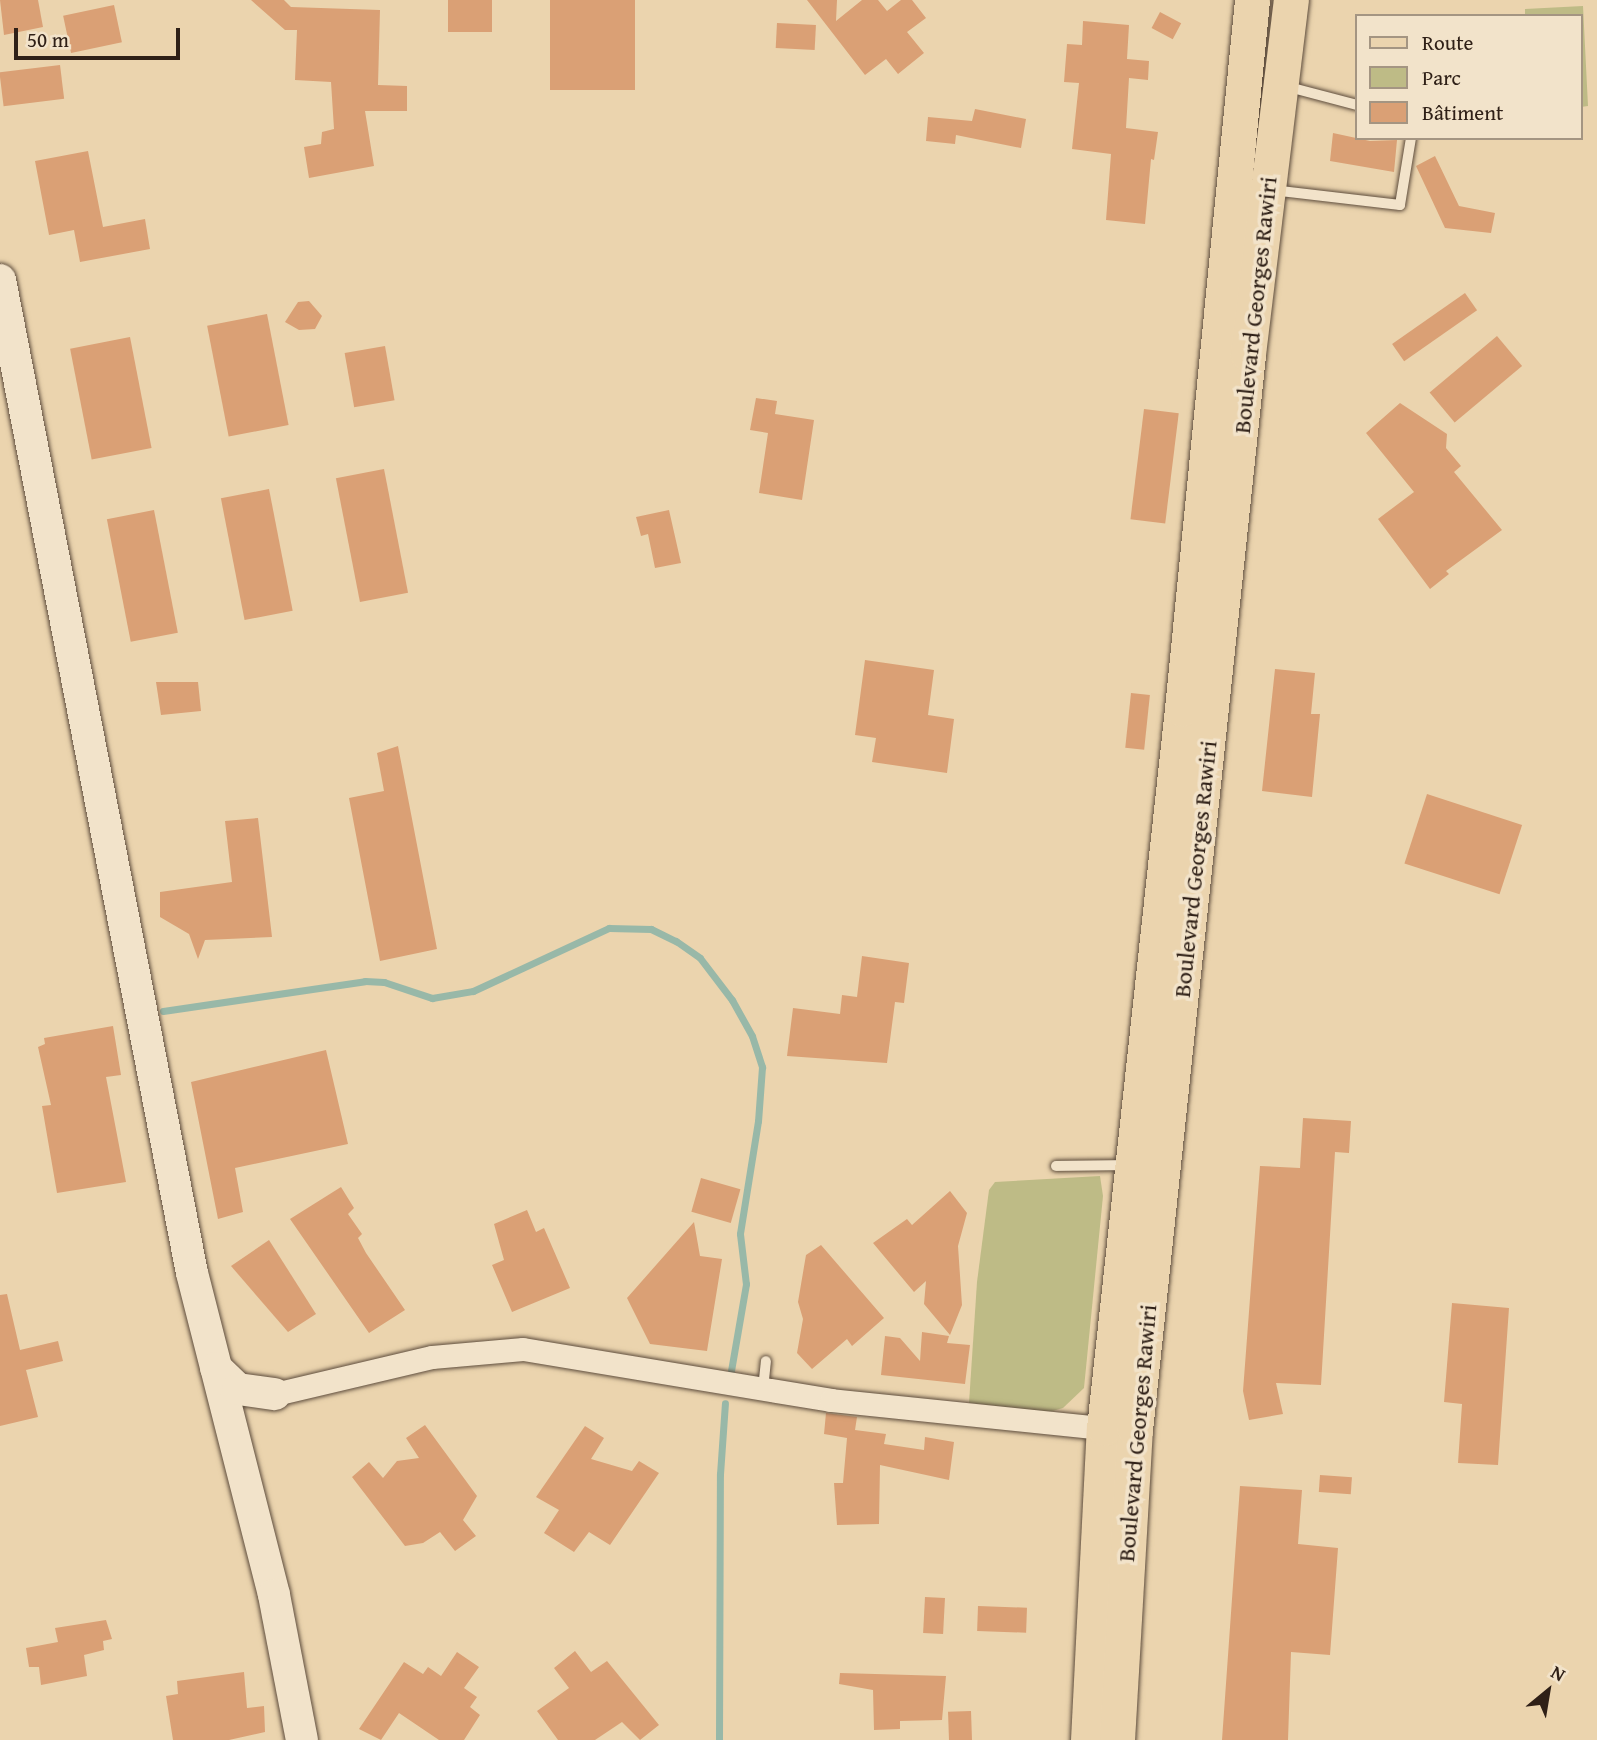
<!DOCTYPE html>
<html>
<head>
<meta charset="utf-8">
<style>
	body { margin:0 }
	#map { position:relative; width:1597px; height:1740px; overflow:hidden; background:#ebd4ae; font-family:"Gentium Book Plus",serif }
	div>[style] { position:absolute }
	.green>* { inset:0; background:#bebb86 }
	.stream>* { height:7px; margin:-3.5px; padding:0 3.5px; transform-origin:3.5px; border-radius:3.5px; background:#98b8a8 }
	.building>* { inset:0; background:#daa075; transform-origin:0 0 }
	.roads { filter:drop-shadow(0 0 2px #5e4d3d) drop-shadow(0 0 2px #5e4d3d) }
	.service>* { height:10px; margin:-5px; padding:0 5px; transform-origin:5px; border-radius:5px; background:#f2e3ca }
	.minor>* { height:23px; margin:-11.5px; padding:0 11.5px; transform-origin:11.5px; border-radius:11.5px; background:#f2e3ca }
	.secondary>* { height:32px; margin:-16px; padding:0 16px; transform-origin:16px; border-radius:16px; background:#f2e3ca }
	.primary>* { height:35px; margin:-17.5px; padding:0 17.5px; transform-origin:17.5px; border-radius:17.5px; background:#ebd4ae }
	span { translate:-50% -50%; white-space:nowrap; text-align:center; line-height:1.15; -webkit-text-stroke:7px #f2e3ca; paint-order:stroke }
	.street-label { font-size:24px; color:#2f2017 }
	.legend { position:absolute; left:1355px; top:14px; width:228px; height:126px; box-sizing:border-box; background:#f2e3ca; border:2px solid #a49582; margin:0; padding:9px 12px; list-style:none; font-size:21px; color:#2f2017 }
	.legend li { display:flex; align-items:center; gap:14px; height:35px }
	.legend b { width:35px; border:2px solid #a49582 }
	.north { position:absolute; left:1513px; top:1656px; width:70px; height:70px; -webkit-text-stroke:5px #f2e3ca; paint-order:stroke; rotate:30deg; font-size:19px; font-weight:700; line-height:28px; text-align:center; color:#2f2017 }
	.north::after { content:''; display:block; margin:auto; width:24px; height:32px; background:#2f2017; clip-path:polygon(50% 0,100% 100%,50% 72%,0 100%) }
	.scale { position:absolute; left:14px; top:28px; width:166px; height:32px; box-sizing:border-box; border:4px solid #2f2017; border-top:0; padding-left:9px; font-size:21px; line-height:24px; white-space:nowrap; color:#2f2017; -webkit-text-stroke:5px #f2e3ca; paint-order:stroke }
</style>
</head>
<body>
<div id="map">
	<div class="green">
		<i style="clip-path:polygon(1583px 6px,1588px 106px,1581px 107px,1581px 16px,1525px 16px,1525px 9px)"></i>
		<i style="clip-path:polygon(1100px 1176px,1103px 1196px,1084px 1388px,1063px 1408px,1049px 1412px,969px 1403px,977px 1282px,989px 1190px,995px 1182px)"></i>
	</div>
	<div class="stream">
		<i style="left:163px;top:1011px;width:204px;rotate:-8.4deg"></i>
		<i style="left:365px;top:981px;width:19px;rotate:3deg"></i>
		<i style="left:384px;top:982px;width:51px;rotate:18.4deg"></i>
		<i style="left:432px;top:998px;width:42px;rotate:-9.7deg"></i>
		<i style="left:473px;top:991px;width:150px;rotate:-24.9deg"></i>
		<i style="left:609px;top:928px;width:42px;rotate:1.4deg"></i>
		<i style="left:651px;top:929px;width:28px;rotate:26deg"></i>
		<i style="left:676px;top:941px;width:29px;rotate:35deg"></i>
		<i style="left:700px;top:958px;width:53px;rotate:52.7deg"></i>
		<i style="left:732px;top:1000px;width:41px;rotate:60.9deg"></i>
		<i style="left:752px;top:1036px;width:33px;rotate:72deg"></i>
		<i style="left:762px;top:1067px;width:54px;rotate:94.2deg"></i>
		<i style="left:758px;top:1121px;width:114px;rotate:99.1deg"></i>
		<i style="left:740px;top:1234px;width:50px;rotate:83.2deg"></i>
		<i style="left:746px;top:1284px;width:88px;rotate:99.8deg"></i>
		<i style="left:719px;top:1740px;width:266px;rotate:-89.8deg"></i>
		<i style="left:720px;top:1474px;width:71px;rotate:-86deg"></i>
	</div>
	<div class="building">
		<i style="clip-path:polygon(0 0,38px 0,43px 27px,4px 35px)"></i>
		<i style="clip-path:polygon(251px 0,284px 0,291px 7px,380px 10px,378px 85px,407px 86px,407px 111px,365px 111px,374px 166px,309px 178px,304px 147px,321px 144px,322px 132px,334px 129px,331px 82px,295px 80px,297px 30px,285px 30px)"></i>
		<i style="left:448px;top:0;width:44px;height:32px"></i>
		<i style="left:550px;top:0;width:85px;height:90px"></i>
		<i style="clip-path:polygon(807px 0,837px 0,836px 21px,862px 0,878px 0,887px 11px,901px 0,912px 0,926px 18px,907px 32px,924px 53px,898px 74px,886px 59px,865px 75px)"></i>
		<i style="left:114px;top:5px;width:38px;height:52px;rotate:78deg"></i>
		<i style="left:1160px;top:12px;width:24px;height:18px;rotate:28deg"></i>
		<i style="clip-path:polygon(1083px 21px,1129px 25px,1127px 59px,1149px 61px,1148px 80px,1129px 78px,1126px 128px,1158px 132px,1154px 160px,1151px 159px,1145px 224px,1106px 220px,1111px 154px,1072px 149px,1079px 83px,1064px 82px,1067px 44px,1082px 45px)"></i>
		<i style="left:777px;top:23px;width:39px;height:25px;rotate:3deg"></i>
		<i style="left:60px;top:65px;width:34px;height:61px;rotate:83deg"></i>
		<i style="clip-path:polygon(975px 109px,1026px 119px,1021px 148px,956px 135px,955px 144px,926px 141px,928px 117px,972px 121px)"></i>
		<i style="clip-path:polygon(1333px 133px,1370px 141px,1397px 140px,1394px 172px,1330px 161px)"></i>
		<i style="clip-path:polygon(88px 151px,103px 227px,145px 219px,150px 249px,80px 262px,74px 230px,49px 235px,35px 161px)"></i>
		<i style="clip-path:polygon(1435px 156px,1459px 206px,1495px 213px,1491px 233px,1445px 228px,1416px 166px)"></i>
		<i style="left:1465px;top:293px;width:21px;height:89px;rotate:55deg"></i>
		<i style="clip-path:polygon(309px 301px,322px 316px,315px 329px,299px 330px,285px 322px,298px 302px)"></i>
		<i style="left:267px;top:314px;width:113px;height:61px;rotate:79deg"></i>
		<i style="left:1497px;top:336px;width:39px;height:88px;rotate:50deg"></i>
		<i style="left:130px;top:337px;width:113px;height:61px;rotate:79deg"></i>
		<i style="left:385px;top:346px;width:55px;height:41px;rotate:80deg"></i>
		<i style="clip-path:polygon(756px 398px,777px 401px,775px 414px,814px 420px,802px 500px,759px 493px,768px 433px,750px 430px)"></i>
		<i style="clip-path:polygon(1400px 403px,1447px 434px,1446px 448px,1461px 466px,1454px 472px,1502px 530px,1446px 571px,1449px 574px,1430px 589px,1378px 519px,1414px 492px,1366px 433px)"></i>
		<i style="left:1144px;top:409px;width:35px;height:111px;rotate:7deg"></i>
		<i style="left:384px;top:469px;width:126px;height:49px;rotate:79deg"></i>
		<i style="left:269px;top:489px;width:124px;height:49px;rotate:79deg"></i>
		<i style="left:154px;top:510px;width:125px;height:48px;rotate:79deg"></i>
		<i style="clip-path:polygon(669px 510px,681px 563px,655px 568px,648px 534px,641px 536px,636px 517px)"></i>
		<i style="clip-path:polygon(865px 660px,934px 670px,928px 715px,954px 719px,947px 773px,872px 762px,876px 738px,855px 735px)"></i>
		<i style="clip-path:polygon(1275px 669px,1315px 673px,1311px 714px,1320px 714px,1312px 797px,1262px 791px)"></i>
		<i style="clip-path:polygon(156px 682px,198px 682px,201px 711px,161px 715px)"></i>
		<i style="left:1131px;top:693px;width:19px;height:55px;rotate:6deg"></i>
		<i style="clip-path:polygon(398px 746px,437px 949px,380px 961px,349px 798px,384px 791px,377px 753px)"></i>
		<i style="left:1427px;top:794px;width:100px;height:73px;rotate:18deg"></i>
		<i style="clip-path:polygon(258px 818px,272px 937px,205px 940px,198px 959px,189px 934px,160px 917px,160px 892px,232px 882px,225px 821px)"></i>
		<i style="clip-path:polygon(862px 956px,909px 963px,904px 1003px,895px 1002px,887px 1063px,787px 1056px,793px 1008px,840px 1014px,842px 995px,857px 997px)"></i>
		<i style="clip-path:polygon(113px 1026px,121px 1075px,106px 1077px,126px 1182px,57px 1193px,42px 1106px,51px 1105px,38px 1047px,45px 1044px,44px 1038px)"></i>
		<i style="clip-path:polygon(326px 1050px,348px 1144px,235px 1168px,243px 1212px,218px 1219px,191px 1082px)"></i>
		<i style="clip-path:polygon(1303px 1118px,1351px 1121px,1349px 1153px,1335px 1152px,1321px 1385px,1276px 1383px,1283px 1414px,1249px 1420px,1243px 1391px,1260px 1166px,1300px 1168px)"></i>
		<i style="left:701px;top:1178px;width:41px;height:35px;rotate:16deg"></i>
		<i style="clip-path:polygon(341px 1187px,354px 1208px,348px 1214px,362px 1234px,358px 1238px,366px 1253px,405px 1310px,369px 1333px,290px 1219px)"></i>
		<i style="clip-path:polygon(950px 1191px,967px 1213px,958px 1246px,962px 1305px,950px 1335px,924px 1304px,926px 1281px,914px 1292px,873px 1243px,907px 1219px,912px 1225px)"></i>
		<i style="clip-path:polygon(527px 1210px,536px 1232px,544px 1228px,570px 1288px,512px 1312px,492px 1265px,504px 1260px,494px 1224px)"></i>
		<i style="clip-path:polygon(694px 1222px,700px 1256px,722px 1259px,707px 1351px,650px 1344px,627px 1298px)"></i>
		<i style="clip-path:polygon(269px 1240px,316px 1314px,288px 1332px,231px 1266px)"></i>
		<i style="clip-path:polygon(821px 1245px,884px 1318px,852px 1346px,847px 1339px,812px 1369px,797px 1353px,803px 1319px,798px 1302px,806px 1255px)"></i>
		<i style="clip-path:polygon(7px 1294px,20px 1350px,58px 1341px,63px 1361px,26px 1370px,38px 1417px,0 1426px,0 1295px)"></i>
		<i style="clip-path:polygon(1452px 1303px,1509px 1308px,1498px 1465px,1458px 1463px,1462px 1404px,1444px 1402px)"></i>
		<i style="clip-path:polygon(922px 1332px,949px 1336px,947px 1343px,970px 1345px,965px 1384px,881px 1375px,885px 1336px,900px 1338px,920px 1361px)"></i>
		<i style="clip-path:polygon(826px 1413px,857px 1417px,855px 1430px,886px 1434px,884px 1444px,924px 1450px,925px 1437px,954px 1442px,949px 1480px,880px 1465px,879px 1524px,837px 1525px,834px 1483px,843px 1483px,847px 1438px,824px 1434px)"></i>
		<i style="clip-path:polygon(425px 1425px,477px 1496px,463px 1520px,476px 1536px,455px 1551px,440px 1532px,423px 1543px,405px 1546px,352px 1477px,369px 1462px,383px 1478px,397px 1461px,419px 1458px,406px 1438px)"></i>
		<i style="clip-path:polygon(585px 1426px,604px 1438px,591px 1459px,632px 1471px,639px 1461px,659px 1473px,610px 1545px,589px 1532px,574px 1552px,544px 1533px,559px 1510px,536px 1497px)"></i>
		<i style="left:1320px;top:1475px;width:32px;height:17px;rotate:4deg"></i>
		<i style="clip-path:polygon(1240px 1486px,1302px 1490px,1298px 1544px,1338px 1548px,1330px 1655px,1291px 1652px,1288px 1740px,1222px 1740px)"></i>
		<i style="left:925px;top:1597px;width:20px;height:36px;rotate:3deg"></i>
		<i style="left:978px;top:1606px;width:49px;height:25px;rotate:2deg"></i>
		<i style="clip-path:polygon(106px 1620px,112px 1639px,103px 1641px,104px 1650px,84px 1655px,87px 1676px,41px 1685px,39px 1667px,29px 1667px,26px 1648px,58px 1642px,55px 1628px)"></i>
		<i style="clip-path:polygon(575px 1651px,591px 1672px,607px 1661px,659px 1725px,640px 1740px,622px 1722px,595px 1740px,558px 1740px,537px 1711px,569px 1688px,554px 1668px)"></i>
		<i style="clip-path:polygon(457px 1652px,479px 1667px,464px 1688px,477px 1697px,470px 1707px,480px 1715px,464px 1740px,439px 1740px,399px 1713px,381px 1740px,359px 1729px,404px 1662px,423px 1674px,428px 1667px,441px 1676px)"></i>
		<i style="clip-path:polygon(244px 1672px,247px 1708px,264px 1706px,265px 1732px,229px 1740px,173px 1740px,166px 1696px,178px 1694px,177px 1681px)"></i>
		<i style="clip-path:polygon(840px 1673px,946px 1676px,942px 1720px,900px 1721px,900px 1729px,874px 1730px,873px 1690px,839px 1684px)"></i>
		<i style="left:971px;top:1711px;width:29px;height:23px;rotate:88deg"></i>
	</div>
	<div class="roads">
		<div class="service">
			<i style="left:1285px;top:86px;width:74px;rotate:14.8deg"></i>
			<i style="left:1272px;top:190px;width:129px;rotate:6.7deg"></i>
			<i style="left:1400px;top:205px;width:68px;rotate:-80.7deg"></i>
			<i style="left:1056px;top:1166px;width:70px;rotate:-0.8deg"></i>
			<i style="left:763px;top:1389px;width:28px;rotate:-84deg"></i>
		</div>
		<div class="minor">
			<i style="left:275px;top:1394px;width:161px;rotate:-13.3deg"></i>
			<i style="left:432px;top:1357px;width:91px;rotate:-5deg"></i>
			<i style="left:523px;top:1349px;width:312px;rotate:9.4deg"></i>
			<i style="left:831px;top:1400px;width:274px;rotate:5.9deg"></i>
		</div>
		<div class="secondary">
			<i style="left:0;top:280px;width:1011px;rotate:79.06deg"></i>
			<i style="left:192px;top:1273px;width:332px;rotate:75.7deg"></i>
			<i style="left:274px;top:1595px;width:148px;rotate:79.1deg"></i>
			<i style="left:216px;top:1368px;width:30px;rotate:44deg"></i>
			<i style="left:238px;top:1389px;width:37px;rotate:8deg"></i>
		</div>
		<div class="primary">
			<i style="left:1088px;top:1740px;width:312px;rotate:-87.1deg"></i>
			<i style="left:1104px;top:1428px;width:723px;rotate:-83.81deg"></i>
			<i style="left:1182px;top:709px;width:712px;rotate:-84.36deg"></i>
			<i style="left:1117px;top:1740px;width:311px;rotate:-86.7deg"></i>
			<i style="left:1135px;top:1430px;width:1082px;rotate:-84deg"></i>
			<i style="left:1248px;top:354px;width:357px;rotate:-83.1deg"></i>
		</div>
	</div>
	<div class="street-label">
		<span style="left:1255px;top:305px;rotate:-84deg">Boulevard Georges Rawiri</span>
		<span style="left:1195px;top:869px;rotate:-84deg">Boulevard Georges Rawiri</span>
		<span style="left:1137px;top:1433px;rotate:-85deg">Boulevard Georges Rawiri</span>
	</div>
	<ul class="legend">
	<li><b style="height:9px;background:#ebd4ae"></b>Route</li>
	<li><b style="height:19px;background:#bebb86"></b>Parc</li>
	<li><b style="height:19px;background:#daa075"></b>Bâtiment</li>
	</ul>
	<div class="north">N</div>
	<div class="scale">50 m</div>
</div>
</body>
</html>
